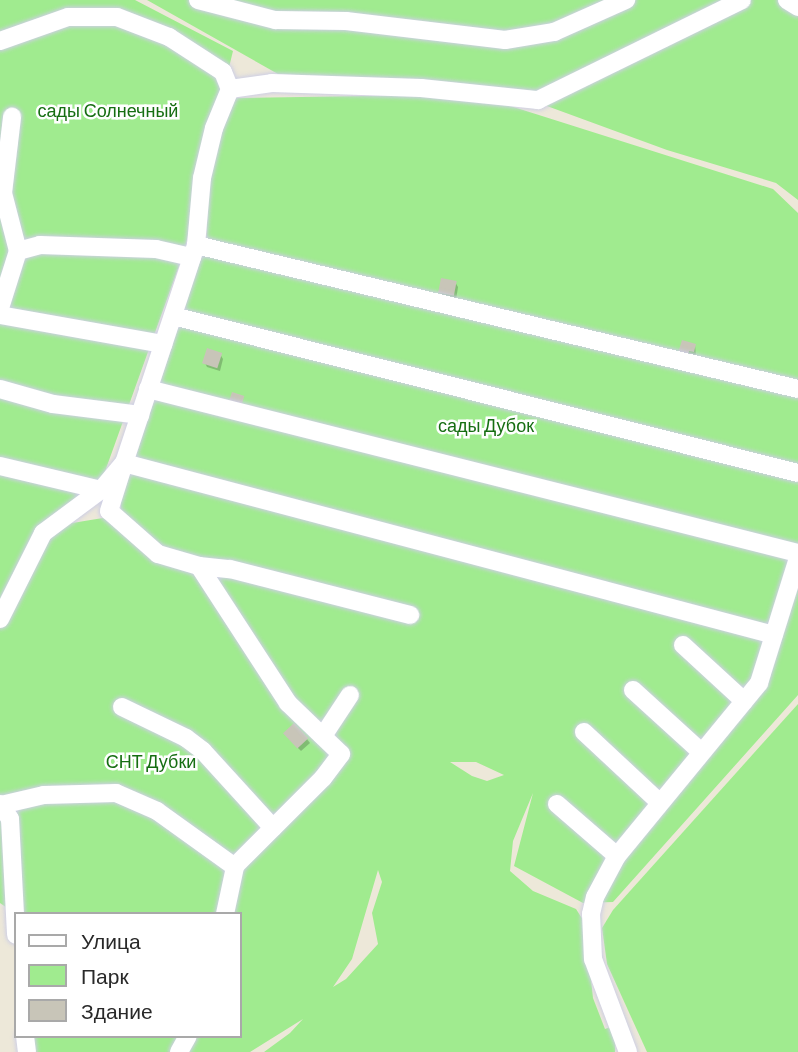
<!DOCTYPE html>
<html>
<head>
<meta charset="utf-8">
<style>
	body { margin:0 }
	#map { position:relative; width:798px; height:1052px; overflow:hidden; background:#ede8d9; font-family:Barlow,sans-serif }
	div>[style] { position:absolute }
	.green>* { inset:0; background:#a0eb8f }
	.shadow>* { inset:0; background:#0003 }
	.building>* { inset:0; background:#c8c5b8; transform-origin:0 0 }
	.roads { filter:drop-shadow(0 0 2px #cecfe4) drop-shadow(0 0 2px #cecfe4) }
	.minor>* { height:18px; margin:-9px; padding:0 9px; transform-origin:9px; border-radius:9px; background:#fff }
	span { translate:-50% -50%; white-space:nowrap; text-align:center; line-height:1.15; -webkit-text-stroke:5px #fff; paint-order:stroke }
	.park-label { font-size:18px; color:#166e12 }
	.legend { position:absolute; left:14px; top:912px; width:228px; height:126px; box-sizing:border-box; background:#fff; border:2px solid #a9a9a9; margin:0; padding:9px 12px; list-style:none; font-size:21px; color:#292929 }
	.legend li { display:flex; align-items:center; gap:14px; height:35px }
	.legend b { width:35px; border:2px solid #a9a9a9 }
</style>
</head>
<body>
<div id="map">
	<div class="green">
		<i style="clip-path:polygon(evenodd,0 0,135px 0,233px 51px,184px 252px,103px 477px,42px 528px,121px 515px,121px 501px,206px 243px,210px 170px,233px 98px,426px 95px,507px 105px,773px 189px,798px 213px,798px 695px,613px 902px,583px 903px,514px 866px,533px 793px,513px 841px,510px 871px,533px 891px,576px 909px,585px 923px,593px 998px,605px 1029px,616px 1025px,615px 1052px,264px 1052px,290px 1033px,303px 1019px,250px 1052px,33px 1052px,31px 1036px,240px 1036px,240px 914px,16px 914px,0 903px,0 0,450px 762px,476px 762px,504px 775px,487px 781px,472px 776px,450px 762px,0 0,378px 870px,382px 882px,372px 913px,378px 944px,346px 979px,333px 987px,352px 959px,378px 870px)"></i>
		<i style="clip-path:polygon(147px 0,798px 0,798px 200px,776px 183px,667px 150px,495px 87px,278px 74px)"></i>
		<i style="clip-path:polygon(798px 704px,798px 1052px,647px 1052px,607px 964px,602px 928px,613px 910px)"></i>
	</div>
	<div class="shadow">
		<i style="clip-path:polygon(455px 282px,458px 287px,456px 300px,443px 298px,440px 293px)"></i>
		<i style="clip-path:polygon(695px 345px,696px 356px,680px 353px)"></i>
		<i style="clip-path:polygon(220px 354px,223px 359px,220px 371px,207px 367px,205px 363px)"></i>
		<i style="clip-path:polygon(288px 738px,307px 739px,310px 743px,301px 751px)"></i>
	</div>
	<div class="building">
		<i style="left:441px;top:278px;width:16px;height:15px;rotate:11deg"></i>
		<i style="clip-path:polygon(682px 340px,696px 344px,694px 352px,689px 351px,688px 356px,678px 353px)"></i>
		<i style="left:207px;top:348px;width:16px;height:16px;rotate:18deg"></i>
		<i style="left:232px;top:392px;width:13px;height:14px;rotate:18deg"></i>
		<i style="left:294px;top:723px;width:21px;height:15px;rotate:47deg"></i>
	</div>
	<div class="roads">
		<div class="minor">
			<i style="left:198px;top:0;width:80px;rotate:14.6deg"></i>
			<i style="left:275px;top:20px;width:71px;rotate:0.8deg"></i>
			<i style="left:346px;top:21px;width:160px;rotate:6.8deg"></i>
			<i style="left:505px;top:40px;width:50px;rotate:-9.3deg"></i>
			<i style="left:554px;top:32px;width:79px;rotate:-24deg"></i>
			<i style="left:787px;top:0;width:13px;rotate:32deg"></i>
			<i style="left:0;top:41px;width:72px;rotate:-19.4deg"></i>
			<i style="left:68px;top:17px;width:49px"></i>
			<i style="left:117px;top:17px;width:56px;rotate:21deg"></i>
			<i style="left:169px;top:37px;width:64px;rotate:32.9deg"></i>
			<i style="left:223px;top:72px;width:18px;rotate:68deg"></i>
			<i style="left:196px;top:245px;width:619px;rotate:13.45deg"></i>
			<i style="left:18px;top:251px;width:23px;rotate:-15deg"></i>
			<i style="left:40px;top:245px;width:116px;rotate:2deg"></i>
			<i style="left:156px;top:249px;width:37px;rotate:13deg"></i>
			<i style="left:0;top:308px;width:60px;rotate:-72.5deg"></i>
			<i style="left:18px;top:251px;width:60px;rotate:-104.5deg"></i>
			<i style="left:3px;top:193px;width:77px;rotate:-83.2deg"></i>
			<i style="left:0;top:315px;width:166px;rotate:10.1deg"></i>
			<i style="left:173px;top:316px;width:644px;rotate:14.1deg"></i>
			<i style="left:0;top:389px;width:55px;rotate:15.8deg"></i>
			<i style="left:53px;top:404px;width:88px;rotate:7.2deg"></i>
			<i style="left:148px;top:389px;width:670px;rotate:14.16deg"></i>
			<i style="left:0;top:466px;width:104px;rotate:13.4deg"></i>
			<i style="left:199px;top:566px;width:31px;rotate:6deg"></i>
			<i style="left:230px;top:569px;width:186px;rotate:14.3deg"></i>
			<i style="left:0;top:619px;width:96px;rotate:-63.4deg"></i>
			<i style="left:43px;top:533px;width:72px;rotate:-36.6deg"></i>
			<i style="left:101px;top:490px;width:35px;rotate:-50deg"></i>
			<i style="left:124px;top:463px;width:230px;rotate:-71.7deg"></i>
			<i style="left:196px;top:245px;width:67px;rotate:-84.9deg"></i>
			<i style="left:202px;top:178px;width:51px;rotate:-76.5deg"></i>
			<i style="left:214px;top:128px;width:42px;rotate:-67.7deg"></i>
			<i style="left:230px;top:89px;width:42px;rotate:-8.1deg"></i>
			<i style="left:272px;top:83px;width:149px;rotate:1.9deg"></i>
			<i style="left:421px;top:88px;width:118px;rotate:5.9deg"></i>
			<i style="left:538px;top:100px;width:227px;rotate:-26.1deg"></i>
			<i style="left:683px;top:645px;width:83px;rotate:42.6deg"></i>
			<i style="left:633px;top:690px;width:91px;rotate:42.3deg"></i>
			<i style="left:122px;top:707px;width:71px;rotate:25.8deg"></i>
			<i style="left:186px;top:738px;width:21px;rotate:37deg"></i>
			<i style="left:203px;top:751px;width:104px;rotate:47.7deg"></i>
			<i style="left:584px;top:732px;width:103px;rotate:43deg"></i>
			<i style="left:323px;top:736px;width:49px;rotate:-56.6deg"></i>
			<i style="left:0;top:804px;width:18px;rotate:56deg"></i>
			<i style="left:10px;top:819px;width:116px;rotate:87deg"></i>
			<i style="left:557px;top:804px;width:79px;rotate:40.9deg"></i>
			<i style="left:1px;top:805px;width:44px;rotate:-13.1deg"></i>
			<i style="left:44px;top:795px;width:72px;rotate:-1.6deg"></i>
			<i style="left:116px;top:793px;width:45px;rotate:23.7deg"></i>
			<i style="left:157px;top:811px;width:96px;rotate:35.7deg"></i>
			<i style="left:235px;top:867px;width:48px;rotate:102deg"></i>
			<i style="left:234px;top:867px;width:126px;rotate:-45deg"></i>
			<i style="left:323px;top:778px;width:30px;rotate:-53deg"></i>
			<i style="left:341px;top:754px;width:74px;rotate:-136.1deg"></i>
			<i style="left:288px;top:703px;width:163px;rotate:-123deg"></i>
			<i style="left:199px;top:566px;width:43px;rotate:-163.7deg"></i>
			<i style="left:158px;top:554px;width:65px;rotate:-138.7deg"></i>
			<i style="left:109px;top:511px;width:50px;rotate:-72.6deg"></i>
			<i style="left:124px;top:463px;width:672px;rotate:14.82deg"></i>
			<i style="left:25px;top:1036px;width:16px;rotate:83deg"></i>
			<i style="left:179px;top:1052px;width:18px;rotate:-61deg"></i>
			<i style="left:628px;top:1052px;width:99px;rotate:-110.6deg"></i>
			<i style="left:593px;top:959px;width:45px;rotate:-92.5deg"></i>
			<i style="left:591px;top:914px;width:17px;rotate:-77deg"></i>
			<i style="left:595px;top:897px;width:47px;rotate:-61.8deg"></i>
			<i style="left:617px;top:856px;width:224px;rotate:-50.6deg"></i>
			<i style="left:759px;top:683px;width:131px;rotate:-72.7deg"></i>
		</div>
	</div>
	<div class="park-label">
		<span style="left:108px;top:110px">сады Солнечный</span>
		<span style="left:486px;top:425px">сады Дубок</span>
		<span style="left:151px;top:761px">СНТ Дубки</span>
	</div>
	<ul class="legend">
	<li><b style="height:9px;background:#fff"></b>Улица</li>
	<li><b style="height:19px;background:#a0eb8f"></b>Парк</li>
	<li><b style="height:19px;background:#c8c5b8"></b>Здание</li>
	</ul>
</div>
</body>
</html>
